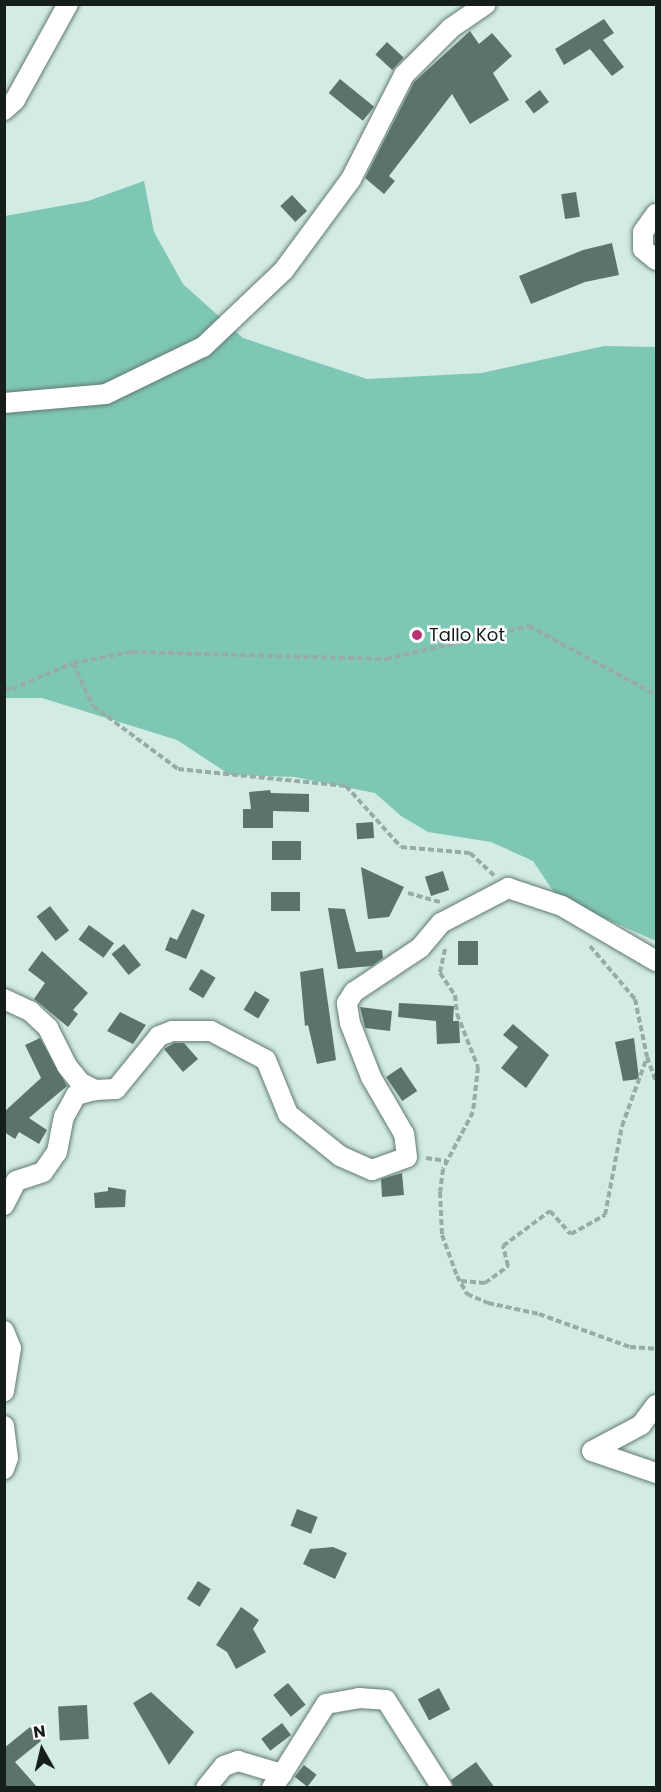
<!DOCTYPE html>
<html>
<head>
<meta charset="utf-8">
<style>
	body { margin:0 }
	#map { position:relative; width:661px; height:1792px; overflow:hidden; background:#d2ece4; font-family:Poppins,sans-serif }
	div>[style] { position:absolute }
	.forest>* { inset:0; background:#7fc7b5 }
	.building>* { inset:0; background:#5c736c; transform-origin:0 0 }
	.path>* { height:4px; margin-top:-2px; transform-origin:0; background:repeating-linear-gradient(90deg,#97aca6 0 6px,transparent 0 9px) }
	.roads { filter:drop-shadow(0 0 2px #627973) drop-shadow(0 0 2px #627973) }
	.street>* { height:20px; margin:-10px; padding:0 10px; transform-origin:10px; border-radius:10px; background:#fff }
	.dots>* { width:16px; height:16px; translate:-50% -50%; box-sizing:border-box; border:3px solid #fff; border-radius:50% }
	span { translate:-50% -50%; white-space:nowrap; text-align:center; line-height:1.15; -webkit-text-stroke:5px #fff; paint-order:stroke }
	.poi-label { font-size:18px; color:#151e1b }
	.left { translate:0 -50%; text-align:left }
	.frame { position:absolute; inset:0; border:6px solid #151e1b; pointer-events:none }
	.north { position:absolute; left:12px; top:1720px; width:60px; height:60px; -webkit-text-stroke:4px #fff; paint-order:stroke; rotate:352deg; font-size:16px; font-weight:700; line-height:24px; text-align:center; color:#151e1b }
	.north::after { content:''; display:block; margin:auto; width:21px; height:27px; background:#151e1b; clip-path:polygon(50% 0,100% 100%,50% 72%,0 100%) }
</style>
</head>
<body>
<div id="map">
	<div class="forest">
		<i style="clip-path:polygon(144px 181px,154px 232px,183px 284px,243px 338px,367px 379px,482px 373px,604px 346px,656px 347px,656px 941px,557px 897px,533px 861px,491px 842px,428px 832px,401px 816px,375px 793px,295px 777px,230px 775px,177px 740px,42px 698px,5px 698px,5px 216px,88px 201px)"></i>
	</div>
	<div class="building">
		<i style="clip-path:polygon(604px 19px,614px 33px,603px 40px,624px 67px,612px 76px,590px 49px,564px 65px,555px 49px)"></i>
		<i style="clip-path:polygon(470px 31px,479px 44px,492px 33px,512px 56px,493px 73px,509px 100px,470px 124px,452px 94px,389px 176px,395px 181px,384px 194px,365px 178px,414px 82px)"></i>
		<i style="left:387px;top:42px;width:23px;height:17px;rotate:43deg"></i>
		<i style="left:340px;top:79px;width:44px;height:18px;rotate:39deg"></i>
		<i style="left:540px;top:90px;width:15px;height:19px;rotate:53deg"></i>
		<i style="left:576px;top:192px;width:25px;height:15px;rotate:81deg"></i>
		<i style="left:292px;top:195px;width:22px;height:16px;rotate:47deg"></i>
		<i style="clip-path:polygon(612px 243px,619px 275px,585px 282px,531px 304px,519px 276px,583px 250px)"></i>
		<i style="clip-path:polygon(270px 790px,271px 793px,309px 794px,309px 812px,273px 811px,273px 828px,243px 828px,243px 809px,251px 809px,249px 792px)"></i>
		<i style="left:373px;top:822px;width:16px;height:17px;rotate:86deg"></i>
		<i style="left:272px;top:841px;width:29px;height:19px"></i>
		<i style="clip-path:polygon(361px 867px,404px 887px,389px 917px,368px 919px)"></i>
		<i style="left:443px;top:871px;width:20px;height:19px;rotate:72deg"></i>
		<i style="left:271px;top:892px;width:29px;height:19px"></i>
		<i style="left:50px;top:906px;width:31px;height:17px;rotate:52deg"></i>
		<i style="clip-path:polygon(328px 908px,345px 909px,356px 952px,382px 950px,383px 958px,372px 966px,338px 969px)"></i>
		<i style="clip-path:polygon(192px 909px,205px 915px,186px 959px,165px 950px,170px 937px,177px 940px)"></i>
		<i style="left:89px;top:925px;width:31px;height:18px;rotate:36deg"></i>
		<i style="left:478px;top:941px;width:24px;height:20px;rotate:90deg"></i>
		<i style="left:124px;top:944px;width:27px;height:16px;rotate:51deg"></i>
		<i style="clip-path:polygon(42px 951px,88px 993px,73px 1010px,78px 1014px,68px 1027px,34px 999px,45px 983px,28px 970px)"></i>
		<i style="clip-path:polygon(323px 968px,336px 1060px,317px 1064px,308px 1025px,305px 1026px,300px 972px)"></i>
		<i style="left:201px;top:969px;width:17px;height:24px;rotate:31deg"></i>
		<i style="left:255px;top:991px;width:17px;height:22px;rotate:31deg"></i>
		<i style="clip-path:polygon(399px 1003px,454px 1006px,453px 1021px,459px 1021px,460px 1043px,437px 1044px,436px 1021px,398px 1017px)"></i>
		<i style="clip-path:polygon(360px 1007px,392px 1011px,390px 1031px,365px 1028px)"></i>
		<i style="clip-path:polygon(120px 1012px,146px 1025px,133px 1044px,107px 1031px)"></i>
		<i style="clip-path:polygon(513px 1024px,549px 1055px,526px 1088px,501px 1068px,518px 1047px,503px 1035px)"></i>
		<i style="clip-path:polygon(40px 1038px,67px 1086px,29px 1118px,47px 1130px,39px 1144px,19px 1132px,15px 1139px,4px 1132px,4px 1112px,41px 1078px,25px 1045px)"></i>
		<i style="clip-path:polygon(634px 1038px,639px 1079px,623px 1081px,615px 1042px)"></i>
		<i style="clip-path:polygon(174px 1043px,184px 1043px,198px 1059px,183px 1072px,164px 1049px)"></i>
		<i style="left:401px;top:1067px;width:29px;height:18px;rotate:56deg"></i>
		<i style="clip-path:polygon(402px 1173px,404px 1195px,382px 1197px,381px 1179px)"></i>
		<i style="clip-path:polygon(108px 1187px,126px 1190px,125px 1207px,95px 1208px,94px 1193px,108px 1191px)"></i>
		<i style="left:297px;top:1509px;width:22px;height:18px;rotate:21deg"></i>
		<i style="clip-path:polygon(333px 1547px,347px 1553px,335px 1579px,303px 1564px,310px 1549px)"></i>
		<i style="left:198px;top:1581px;width:15px;height:21px;rotate:32deg"></i>
		<i style="clip-path:polygon(241px 1607px,259px 1620px,253px 1629px,266px 1652px,236px 1669px,227px 1652px,216px 1645px)"></i>
		<i style="left:288px;top:1683px;width:28px;height:19px;rotate:51deg"></i>
		<i style="left:439px;top:1688px;width:24px;height:24px;rotate:62deg"></i>
		<i style="clip-path:polygon(151px 1692px,194px 1732px,169px 1765px,133px 1703px)"></i>
		<i style="left:87px;top:1705px;width:34px;height:29px;rotate:87deg"></i>
		<i style="left:282px;top:1723px;width:15px;height:26px;rotate:53deg"></i>
		<i style="clip-path:polygon(30px 1727px,41px 1741px,15px 1762px,38px 1788px,4px 1788px,4px 1748px)"></i>
		<i style="clip-path:polygon(476px 1762px,495px 1788px,454px 1788px,451px 1780px)"></i>
		<i style="left:304px;top:1765px;width:16px;height:15px;rotate:38deg"></i>
	</div>
	<div class="path">
		<i style="left:73px;top:663px;width:47px;rotate:65.1deg"></i>
		<i style="left:93px;top:706px;width:106px;rotate:36.5deg"></i>
		<i style="left:178px;top:769px;width:169px;rotate:5.8deg"></i>
		<i style="left:346px;top:786px;width:82px;rotate:48deg"></i>
		<i style="left:401px;top:847px;width:69px;rotate:5deg"></i>
		<i style="left:470px;top:853px;width:33px;rotate:43deg"></i>
		<i style="left:4px;top:688px;width:8px;rotate:7deg"></i>
		<i style="left:12px;top:689px;width:66px;rotate:-23.1deg"></i>
		<i style="left:73px;top:663px;width:60px;rotate:-10.6deg"></i>
		<i style="left:132px;top:652px;width:254px;rotate:1.6deg"></i>
		<i style="left:386px;top:659px;width:147px;rotate:-13deg"></i>
		<i style="left:529px;top:626px;width:145px;rotate:28.5deg"></i>
		<i style="left:408px;top:893px;width:35px;rotate:16deg"></i>
		<i style="left:590px;top:946px;width:70px;rotate:49.7deg"></i>
		<i style="left:635px;top:999px;width:59px;rotate:78.3deg"></i>
		<i style="left:647px;top:1057px;width:27px;rotate:70deg"></i>
		<i style="left:445px;top:949px;width:25px;rotate:102deg"></i>
		<i style="left:440px;top:973px;width:27px;rotate:56deg"></i>
		<i style="left:455px;top:995px;width:19px;rotate:84deg"></i>
		<i style="left:457px;top:1014px;width:57px;rotate:68.4deg"></i>
		<i style="left:478px;top:1067px;width:45px;rotate:96.3deg"></i>
		<i style="left:473px;top:1112px;width:64px;rotate:117.8deg"></i>
		<i style="left:443px;top:1169px;width:23px;rotate:97deg"></i>
		<i style="left:440px;top:1192px;width:43px;rotate:87.3deg"></i>
		<i style="left:442px;top:1235px;width:44px;rotate:69.9deg"></i>
		<i style="left:457px;top:1276px;width:21px;rotate:61deg"></i>
		<i style="left:467px;top:1294px;width:23px;rotate:23deg"></i>
		<i style="left:488px;top:1303px;width:52px;rotate:12.2deg"></i>
		<i style="left:539px;top:1314px;width:97px;rotate:19.9deg"></i>
		<i style="left:630px;top:1347px;width:26px;rotate:4deg"></i>
		<i style="left:426px;top:1158px;width:21px;rotate:8deg"></i>
		<i style="left:461px;top:1281px;width:24px;rotate:5deg"></i>
		<i style="left:485px;top:1283px;width:29px;rotate:-36deg"></i>
		<i style="left:508px;top:1266px;width:21px;rotate:-104deg"></i>
		<i style="left:503px;top:1246px;width:59px;rotate:-36.7deg"></i>
		<i style="left:550px;top:1211px;width:31px;rotate:48deg"></i>
		<i style="left:571px;top:1234px;width:39px;rotate:-29deg"></i>
		<i style="left:605px;top:1215px;width:91px;rotate:-79.2deg"></i>
		<i style="left:622px;top:1126px;width:70px;rotate:-70deg"></i>
	</div>
	<div class="roads">
		<div class="street">
			<i style="left:4px;top:110px;width:15px;rotate:-42deg"></i>
			<i style="left:15px;top:100px;width:110px;rotate:-61.1deg"></i>
			<i style="left:656px;top:214px;width:22px;rotate:126deg"></i>
			<i style="left:643px;top:232px;width:17px;rotate:90deg"></i>
			<i style="left:643px;top:249px;width:17px;rotate:40deg"></i>
			<i style="left:4px;top:403px;width:102px;rotate:-5deg"></i>
			<i style="left:106px;top:394px;width:108px;rotate:-25.9deg"></i>
			<i style="left:203px;top:347px;width:112px;rotate:-43.5deg"></i>
			<i style="left:284px;top:270px;width:113px;rotate:-53.6deg"></i>
			<i style="left:351px;top:179px;width:117px;rotate:-63deg"></i>
			<i style="left:404px;top:75px;width:66px;rotate:-45deg"></i>
			<i style="left:451px;top:28px;width:42px;rotate:-34.4deg"></i>
			<i style="left:4px;top:999px;width:29px;rotate:25deg"></i>
			<i style="left:30px;top:1011px;width:25px;rotate:43deg"></i>
			<i style="left:48px;top:1028px;width:42px;rotate:63.4deg"></i>
			<i style="left:67px;top:1066px;width:22px;rotate:51deg"></i>
			<i style="left:81px;top:1083px;width:16px;rotate:27deg"></i>
			<i style="left:95px;top:1090px;width:21px;rotate:-3deg"></i>
			<i style="left:116px;top:1089px;width:68px;rotate:-50.9deg"></i>
			<i style="left:159px;top:1036px;width:14px;rotate:-21deg"></i>
			<i style="left:172px;top:1031px;width:39px"></i>
			<i style="left:211px;top:1031px;width:62px;rotate:27.8deg"></i>
			<i style="left:266px;top:1060px;width:58px;rotate:67.8deg"></i>
			<i style="left:288px;top:1114px;width:67px;rotate:38.9deg"></i>
			<i style="left:340px;top:1156px;width:35px;rotate:24deg"></i>
			<i style="left:372px;top:1170px;width:37px;rotate:-20deg"></i>
			<i style="left:407px;top:1157px;width:23px;rotate:-97deg"></i>
			<i style="left:404px;top:1134px;width:66px;rotate:-120.1deg"></i>
			<i style="left:371px;top:1077px;width:58px;rotate:-111.3deg"></i>
			<i style="left:350px;top:1023px;width:20px;rotate:-99deg"></i>
			<i style="left:347px;top:1003px;width:13px;rotate:-58deg"></i>
			<i style="left:354px;top:992px;width:79px;rotate:-33.7deg"></i>
			<i style="left:420px;top:948px;width:33px;rotate:-50deg"></i>
			<i style="left:441px;top:923px;width:76px;rotate:-27.6deg"></i>
			<i style="left:508px;top:888px;width:57px;rotate:18.4deg"></i>
			<i style="left:562px;top:906px;width:109px;rotate:30.3deg"></i>
			<i style="left:4px;top:1205px;width:27px;rotate:-63deg"></i>
			<i style="left:16px;top:1181px;width:28px;rotate:-18deg"></i>
			<i style="left:43px;top:1172px;width:24px;rotate:-55deg"></i>
			<i style="left:57px;top:1152px;width:36px;rotate:-79deg"></i>
			<i style="left:64px;top:1117px;width:25px;rotate:-61deg"></i>
			<i style="left:76px;top:1095px;width:20px;rotate:-15deg"></i>
			<i style="left:4px;top:1331px;width:18px;rotate:68deg"></i>
			<i style="left:11px;top:1348px;width:44px;rotate:99.2deg"></i>
			<i style="left:656px;top:1405px;width:25px;rotate:127deg"></i>
			<i style="left:641px;top:1425px;width:55px;rotate:152deg"></i>
			<i style="left:592px;top:1451px;width:68px;rotate:19deg"></i>
			<i style="left:4px;top:1426px;width:32px;rotate:83deg"></i>
			<i style="left:8px;top:1458px;width:12px;rotate:110deg"></i>
			<i style="left:282px;top:1774px;width:83px;rotate:-57.8deg"></i>
			<i style="left:326px;top:1704px;width:34px;rotate:-10deg"></i>
			<i style="left:359px;top:1698px;width:27px;rotate:4deg"></i>
			<i style="left:386px;top:1700px;width:104px;rotate:57.5deg"></i>
			<i style="left:206px;top:1788px;width:28px;rotate:-51deg"></i>
			<i style="left:224px;top:1766px;width:15px;rotate:-20deg"></i>
			<i style="left:238px;top:1761px;width:46px;rotate:16.5deg"></i>
			<i style="left:282px;top:1774px;width:17px;rotate:126deg"></i>
		</div>
	</div>
	<div class="dots">
		<i style="left:417px;top:635px;background:#b83171"></i>
	</div>
	<div class="poi-label">
		<span class="left" style="left:429px;top:635px">Tallo Kot</span>
	</div>
	<div class="frame"></div>
	<div class="north">N</div>
</div>
</body>
</html>
